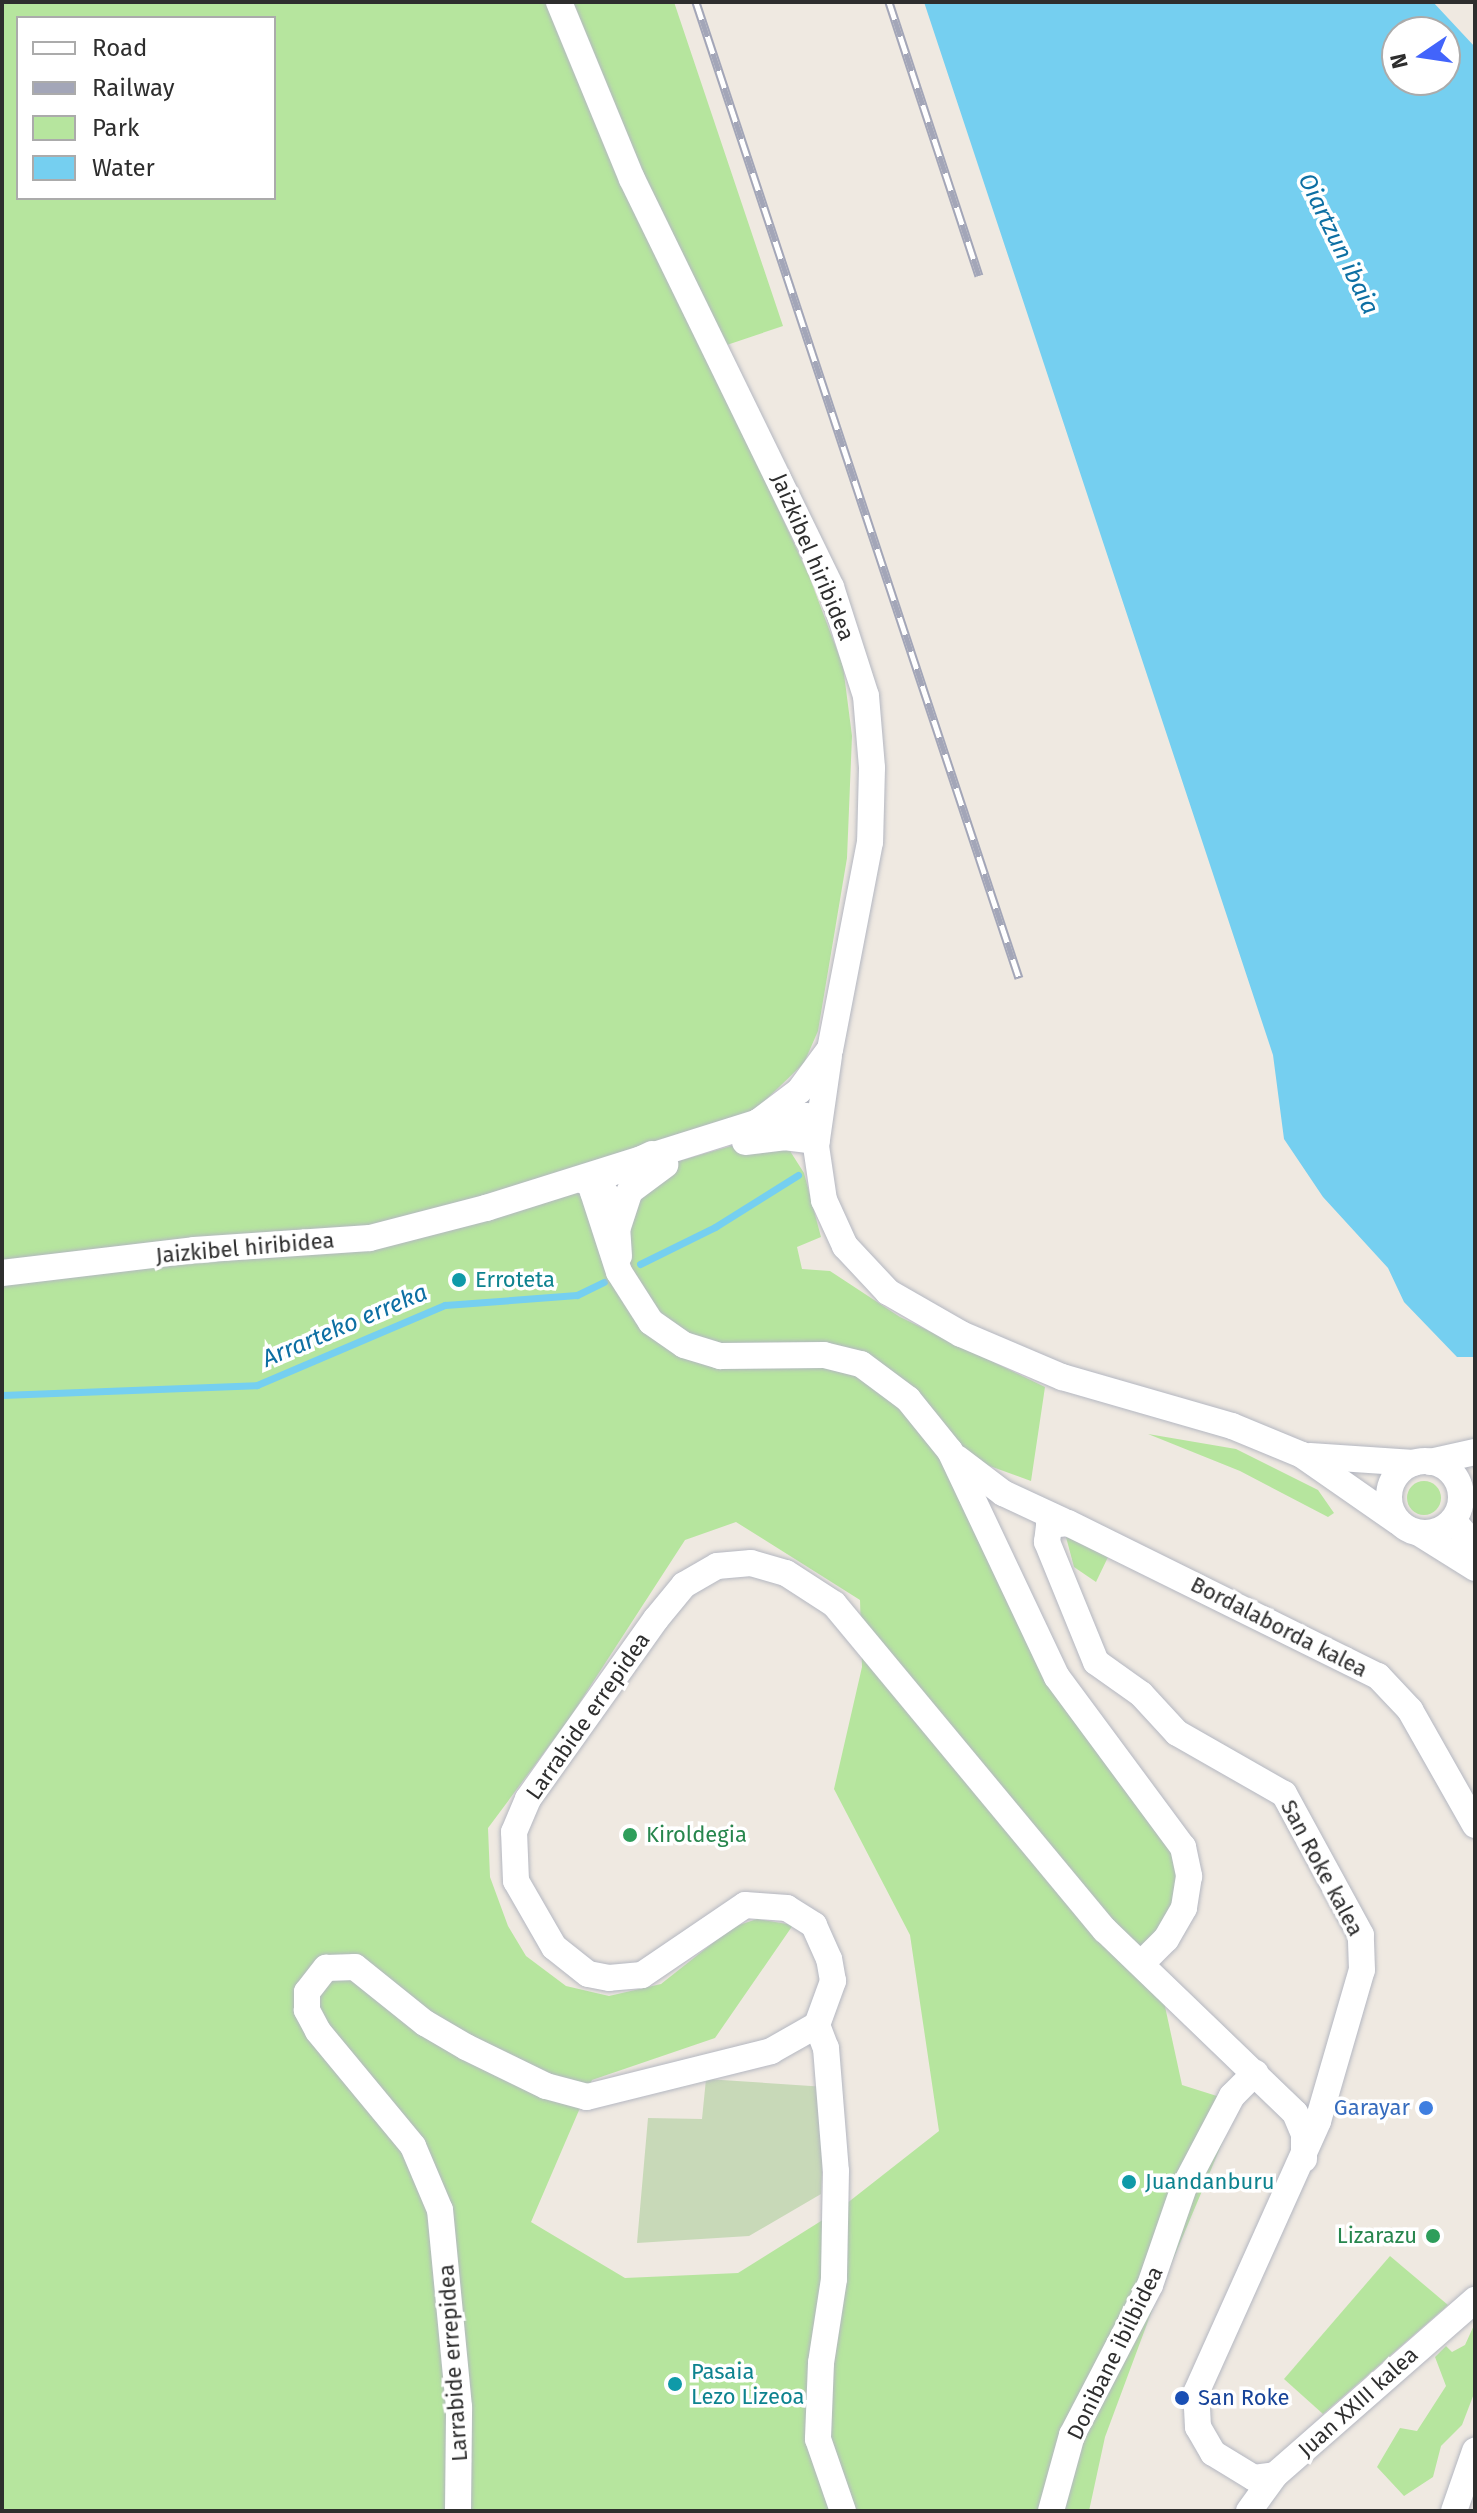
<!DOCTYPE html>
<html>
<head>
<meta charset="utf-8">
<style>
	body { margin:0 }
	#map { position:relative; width:1477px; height:2513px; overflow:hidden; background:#efe9e1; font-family:"Fira Sans",sans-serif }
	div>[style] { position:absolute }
	.green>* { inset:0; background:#b6e59e }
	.round { border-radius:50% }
	.cemetery>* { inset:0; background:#c8d9b8 }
	.water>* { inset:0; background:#75cff0 }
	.stream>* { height:7px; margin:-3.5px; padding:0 3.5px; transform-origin:3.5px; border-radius:3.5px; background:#75cff0 }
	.roads { filter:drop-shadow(0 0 2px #b4b7c1) drop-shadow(0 0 2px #b4b7c1) }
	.minor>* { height:26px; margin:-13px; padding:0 13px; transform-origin:13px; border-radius:13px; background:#fff }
	.minor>.ring { margin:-13px; padding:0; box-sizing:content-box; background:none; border:26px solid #fff; border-radius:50% }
	.rail>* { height:9px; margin-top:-4.5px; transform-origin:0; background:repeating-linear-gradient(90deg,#fff 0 18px,#a3a6b8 0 36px); box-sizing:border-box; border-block:2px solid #a3a6b8 }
	.dots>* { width:22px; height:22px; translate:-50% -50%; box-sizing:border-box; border:4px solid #fff; border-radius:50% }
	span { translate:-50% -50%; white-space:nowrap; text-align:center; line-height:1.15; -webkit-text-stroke:7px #fff; paint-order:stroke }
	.street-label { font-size:22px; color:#2e2e2e }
	.culture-label { font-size:22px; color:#0d838f }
	.left { translate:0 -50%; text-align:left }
	.leisure-label { font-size:22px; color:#27864d }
	.right { translate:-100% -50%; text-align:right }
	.shop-label { font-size:22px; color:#366cbe }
	.transit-label { font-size:22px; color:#164399 }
	.water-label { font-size:24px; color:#0d6fa3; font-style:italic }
	.frame { position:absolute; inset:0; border:4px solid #2e2e2e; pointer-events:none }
	.legend { position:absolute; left:16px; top:16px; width:260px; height:184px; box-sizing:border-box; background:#fff; border:2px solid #ababab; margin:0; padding:10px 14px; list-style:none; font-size:24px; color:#2e2e2e }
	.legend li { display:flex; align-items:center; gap:16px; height:40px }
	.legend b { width:40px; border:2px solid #ababab }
	.north { position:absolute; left:1381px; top:16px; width:80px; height:80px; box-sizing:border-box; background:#fff; border:2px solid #ababab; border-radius:50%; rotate:257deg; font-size:22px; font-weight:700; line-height:32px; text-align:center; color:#2e2e2e }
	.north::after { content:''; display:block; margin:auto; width:28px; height:36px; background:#4264fb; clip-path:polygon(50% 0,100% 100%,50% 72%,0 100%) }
</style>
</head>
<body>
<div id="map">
	<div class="green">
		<i style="clip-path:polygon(evenodd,2px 2px,674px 2px,783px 326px,706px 352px,809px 576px,843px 666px,852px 736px,847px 858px,818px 1031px,804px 1063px,752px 1113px,576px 1177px,618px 1231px,665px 1165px,752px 1140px,790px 1151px,804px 1173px,821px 1237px,797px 1247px,802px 1269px,830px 1271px,900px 1317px,1045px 1387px,1031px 1481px,951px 1452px,1048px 1662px,1168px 1821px,1188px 1891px,1153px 1951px,1182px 2085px,1239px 2103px,1154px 2305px,1105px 2437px,1089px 2511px,2px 2511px,2px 2px,18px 18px,274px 18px,274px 198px,18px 198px,18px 18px,2px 2px,736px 1522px,860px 1600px,862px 1667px,834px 1789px,910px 1935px,939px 2131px,837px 2211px,738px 2273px,625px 2278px,531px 2222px,592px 2080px,715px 2038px,793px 1925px,757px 1919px,733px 1927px,661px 1984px,609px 1996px,566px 1986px,526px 1956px,508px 1926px,490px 1877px,488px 1828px,569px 1719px,685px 1540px,736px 1522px)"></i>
		<i style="clip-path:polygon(1148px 1434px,1236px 1449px,1318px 1490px,1334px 1513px,1328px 1517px,1240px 1471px)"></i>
		<i class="round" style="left:1407px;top:1481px;width:34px;height:34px"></i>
		<i style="clip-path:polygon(1066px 1537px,1109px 1555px,1096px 1582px,1074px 1567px)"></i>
		<i style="clip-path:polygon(1390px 2256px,1448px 2305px,1323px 2414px,1284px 2379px)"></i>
		<i style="clip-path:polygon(1475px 2323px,1475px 2391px,1462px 2425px,1441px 2446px,1433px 2477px,1404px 2496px,1377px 2467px,1400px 2428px,1417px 2431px,1446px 2386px,1435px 2357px,1446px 2346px,1452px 2352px,1465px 2345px)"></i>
	</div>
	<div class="cemetery">
		<i style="clip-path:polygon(706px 2079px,826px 2087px,821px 2194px,749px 2236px,637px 2243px,648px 2118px,702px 2119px)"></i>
	</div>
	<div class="water">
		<i style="clip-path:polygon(evenodd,924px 2px,1433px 2px,1475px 47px,1475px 1357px,1457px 1357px,1404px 1302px,1388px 1268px,1323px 1197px,1284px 1139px,1273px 1055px,924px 2px,1397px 32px,1445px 32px,1445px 80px,1397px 80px,1397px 32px)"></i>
	</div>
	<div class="stream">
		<i style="left:640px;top:1264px;width:84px;rotate:-26.3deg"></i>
		<i style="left:715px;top:1227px;width:98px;rotate:-32.1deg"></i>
		<i style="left:2px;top:1395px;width:255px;rotate:-2.2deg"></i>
		<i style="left:257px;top:1385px;width:204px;rotate:-23.1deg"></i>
		<i style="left:445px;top:1305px;width:132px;rotate:-4.3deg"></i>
		<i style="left:577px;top:1295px;width:30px;rotate:-26deg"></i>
	</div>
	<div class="roads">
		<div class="minor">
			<i style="left:559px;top:2px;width:191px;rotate:67.6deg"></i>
			<i style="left:632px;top:179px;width:454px;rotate:64deg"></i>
			<i style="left:831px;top:587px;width:114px;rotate:72.2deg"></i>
			<i style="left:866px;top:696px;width:72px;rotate:85.2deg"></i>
			<i style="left:872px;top:768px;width:74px;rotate:91.5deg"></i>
			<i style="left:870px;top:842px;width:211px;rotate:100.9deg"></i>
			<i style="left:830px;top:1049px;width:52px;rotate:126.4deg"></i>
			<i style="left:799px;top:1091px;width:51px;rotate:142.9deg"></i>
			<i style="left:829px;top:1056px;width:91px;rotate:98.2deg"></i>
			<i style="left:816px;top:1146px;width:55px;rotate:81.6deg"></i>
			<i style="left:824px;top:1200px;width:51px;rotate:65.5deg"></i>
			<i style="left:845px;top:1246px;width:63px;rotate:46.9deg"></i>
			<i style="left:888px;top:1292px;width:84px;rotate:29.9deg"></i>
			<i style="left:961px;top:1334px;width:110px;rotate:23.1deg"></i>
			<i style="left:1062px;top:1377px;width:177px;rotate:16.1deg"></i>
			<i style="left:1232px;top:1426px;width:76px;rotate:22.5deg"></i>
			<i style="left:1302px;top:1455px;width:117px;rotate:34.9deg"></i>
			<i style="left:745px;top:1142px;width:39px;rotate:-7deg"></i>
			<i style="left:784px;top:1137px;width:33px;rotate:7deg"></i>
			<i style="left:652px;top:1154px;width:56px;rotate:154.8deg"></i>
			<i style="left:601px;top:1178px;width:16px;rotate:120deg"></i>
			<i style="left:593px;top:1192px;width:84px;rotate:72deg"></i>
			<i style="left:619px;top:1272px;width:59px;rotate:57.4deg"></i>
			<i style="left:651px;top:1322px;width:40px;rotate:34.9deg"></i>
			<i style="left:684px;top:1345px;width:38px;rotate:17deg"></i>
			<i style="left:720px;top:1356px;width:104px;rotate:-0.6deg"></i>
			<i style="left:824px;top:1355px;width:38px;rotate:14deg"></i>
			<i style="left:861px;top:1364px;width:59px;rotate:36.7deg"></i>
			<i style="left:908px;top:1399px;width:67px;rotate:51.1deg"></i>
			<i style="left:950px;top:1451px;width:250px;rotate:64.7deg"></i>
			<i style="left:1057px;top:1677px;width:212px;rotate:53.5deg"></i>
			<i style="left:1183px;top:1847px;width:30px;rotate:78deg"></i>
			<i style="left:1189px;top:1876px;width:32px;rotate:99deg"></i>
			<i style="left:1184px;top:1908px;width:36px;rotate:120deg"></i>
			<i style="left:1166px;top:1939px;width:35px;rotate:135deg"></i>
			<i style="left:586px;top:1182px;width:23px;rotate:31deg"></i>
			<i style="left:606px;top:1194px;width:20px;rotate:60deg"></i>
			<i style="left:616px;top:1211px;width:45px;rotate:86.2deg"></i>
			<i style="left:618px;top:1227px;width:38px;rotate:-72deg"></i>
			<i style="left:630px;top:1191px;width:44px;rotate:-36.6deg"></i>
			<i style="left:2px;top:1273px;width:193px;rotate:-6.8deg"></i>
			<i style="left:194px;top:1250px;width:176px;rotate:-3.9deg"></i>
			<i style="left:370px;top:1238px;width:120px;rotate:-14.5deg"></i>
			<i style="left:486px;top:1208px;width:285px;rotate:-17.5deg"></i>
			<i style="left:758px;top:1122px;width:48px;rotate:-7.1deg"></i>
			<i style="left:806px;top:1116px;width:20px;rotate:57deg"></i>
			<i style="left:1310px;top:1456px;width:104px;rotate:3.9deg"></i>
			<i style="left:957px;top:1458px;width:58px;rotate:37.3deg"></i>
			<i style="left:1003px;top:1493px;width:66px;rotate:25deg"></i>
			<i class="ring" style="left:1389px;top:1461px;width:46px;height:46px"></i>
			<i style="left:1430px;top:1462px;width:46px;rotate:-12.5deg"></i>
			<i style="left:1453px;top:1520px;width:34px;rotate:50deg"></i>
			<i style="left:1419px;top:1533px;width:66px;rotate:32deg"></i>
			<i style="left:817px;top:2025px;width:25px;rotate:69deg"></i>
			<i style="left:826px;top:2048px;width:123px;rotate:85.4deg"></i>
			<i style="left:836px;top:2171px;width:108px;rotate:91.1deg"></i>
			<i style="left:834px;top:2279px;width:85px;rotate:98.8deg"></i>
			<i style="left:821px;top:2363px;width:76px;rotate:92.3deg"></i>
			<i style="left:818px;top:2439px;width:76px;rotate:70.9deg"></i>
			<i style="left:1275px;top:2475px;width:21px;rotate:172deg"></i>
			<i style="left:1254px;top:2478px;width:48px;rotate:-148.6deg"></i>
			<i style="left:1213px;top:2453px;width:30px;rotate:-120deg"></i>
			<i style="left:1198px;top:2427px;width:34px;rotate:-93deg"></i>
			<i style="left:1196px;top:2393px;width:298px;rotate:-65.8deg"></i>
			<i style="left:1318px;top:2121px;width:157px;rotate:-73.8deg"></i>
			<i style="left:1362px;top:1970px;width:35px;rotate:-92deg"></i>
			<i style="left:1361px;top:1935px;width:161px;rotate:-118.6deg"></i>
			<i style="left:1284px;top:1794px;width:123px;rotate:-150.3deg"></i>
			<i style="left:1177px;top:1733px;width:53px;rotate:-132.7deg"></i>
			<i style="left:1141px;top:1694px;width:55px;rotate:-144.6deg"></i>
			<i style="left:1096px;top:1662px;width:130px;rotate:-112.2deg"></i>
			<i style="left:1047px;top:1542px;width:17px;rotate:-83deg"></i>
			<i style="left:1049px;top:1525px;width:19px;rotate:-6deg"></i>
			<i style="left:1068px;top:1523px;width:346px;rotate:26.3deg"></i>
			<i style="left:1378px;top:1676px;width:47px;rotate:46.7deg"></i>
			<i style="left:1410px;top:1710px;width:132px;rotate:60.5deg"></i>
			<i style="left:458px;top:2511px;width:104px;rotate:-89.4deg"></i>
			<i style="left:459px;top:2407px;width:198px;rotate:-95.5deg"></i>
			<i style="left:440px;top:2210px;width:69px;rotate:-112.9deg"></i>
			<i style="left:413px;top:2146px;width:149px;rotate:-129.6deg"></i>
			<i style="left:318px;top:2031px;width:24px;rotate:-118deg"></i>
			<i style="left:307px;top:2010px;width:18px;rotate:-90deg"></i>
			<i style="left:307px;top:1992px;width:31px;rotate:-52deg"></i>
			<i style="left:326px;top:1968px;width:29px;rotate:-2deg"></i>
			<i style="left:355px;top:1967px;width:90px;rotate:38.7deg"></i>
			<i style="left:425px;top:2023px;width:48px;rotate:30.3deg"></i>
			<i style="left:466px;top:2047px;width:89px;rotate:26deg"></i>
			<i style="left:546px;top:2086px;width:42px;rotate:15deg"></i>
			<i style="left:587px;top:2097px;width:190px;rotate:-14deg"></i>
			<i style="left:771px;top:2051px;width:53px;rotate:-29.5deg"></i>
			<i style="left:817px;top:2025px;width:47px;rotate:-70deg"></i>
			<i style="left:833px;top:1981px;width:22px;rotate:-100deg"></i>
			<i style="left:829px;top:1959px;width:37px;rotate:-114deg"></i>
			<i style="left:814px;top:1925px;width:32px;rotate:-148deg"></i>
			<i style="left:787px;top:1908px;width:42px;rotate:-175.9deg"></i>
			<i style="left:745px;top:1905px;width:125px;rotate:145.8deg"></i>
			<i style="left:642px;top:1975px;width:33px;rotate:175deg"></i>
			<i style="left:609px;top:1978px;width:21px;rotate:-169deg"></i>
			<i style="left:588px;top:1974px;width:43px;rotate:-141.5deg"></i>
			<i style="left:554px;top:1947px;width:76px;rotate:-119.9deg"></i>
			<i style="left:516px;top:1881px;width:49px;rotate:-92.3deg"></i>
			<i style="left:514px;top:1832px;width:36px;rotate:-67deg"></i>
			<i style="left:528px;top:1799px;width:221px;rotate:-54.6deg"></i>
			<i style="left:656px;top:1619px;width:44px;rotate:-50.5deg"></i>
			<i style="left:684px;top:1585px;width:38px;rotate:-30deg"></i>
			<i style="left:717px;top:1566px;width:34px;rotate:-5deg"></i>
			<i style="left:751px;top:1563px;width:36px;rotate:16deg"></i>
			<i style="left:786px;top:1573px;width:57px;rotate:32.9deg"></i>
			<i style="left:834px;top:1604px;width:424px;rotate:50.3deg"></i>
			<i style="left:1105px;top:1930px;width:264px;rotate:43.9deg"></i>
			<i style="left:1295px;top:2113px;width:23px;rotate:67deg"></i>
			<i style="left:1304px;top:2134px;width:25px;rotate:90deg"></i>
			<i style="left:1051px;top:2511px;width:79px;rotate:-74.6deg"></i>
			<i style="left:1072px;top:2435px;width:169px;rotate:-62.5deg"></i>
			<i style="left:1150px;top:2285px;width:104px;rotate:-70.9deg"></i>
			<i style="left:1184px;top:2187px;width:103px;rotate:-62.2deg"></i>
			<i style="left:1232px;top:2096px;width:33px;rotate:-45deg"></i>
			<i style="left:1249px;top:2511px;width:44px;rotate:-54.2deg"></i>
			<i style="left:1275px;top:2475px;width:266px;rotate:-41.2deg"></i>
			<i style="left:1454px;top:2511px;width:64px;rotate:-70.7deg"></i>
		</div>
	</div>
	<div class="rail">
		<i style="left:696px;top:2px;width:1028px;rotate:71.69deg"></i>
		<i style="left:889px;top:2px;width:288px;rotate:71.8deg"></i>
	</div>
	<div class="dots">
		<i style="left:459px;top:1280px;background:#0f9aa8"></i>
		<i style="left:630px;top:1835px;background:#2e9e5b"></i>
		<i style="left:1426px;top:2108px;background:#3f7fe0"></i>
		<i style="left:1129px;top:2182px;background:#0f9aa8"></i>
		<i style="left:1433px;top:2236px;background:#2e9e5b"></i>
		<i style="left:675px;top:2384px;background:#0f9aa8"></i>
		<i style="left:1182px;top:2398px;background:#1a4fb4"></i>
	</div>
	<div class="street-label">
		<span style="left:813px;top:557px;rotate:67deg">Jaizkibel hiribidea</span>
		<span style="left:245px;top:1248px;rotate:-5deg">Jaizkibel hiribidea</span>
		<span style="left:1279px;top:1627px;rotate:27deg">Bordalaborda kalea</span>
		<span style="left:588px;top:1716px;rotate:-55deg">Larrabide errepidea</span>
		<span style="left:1322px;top:1868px;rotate:62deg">San Roke kalea</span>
		<span style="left:1115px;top:2353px;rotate:-64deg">Donibane ibilbidea</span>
		<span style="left:453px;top:2363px;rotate:-94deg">Larrabide errepidea</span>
		<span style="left:1358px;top:2402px;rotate:-42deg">Juan XXIII kalea</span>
	</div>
	<div class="culture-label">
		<span class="left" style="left:475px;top:1280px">Erroteta</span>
		<span class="left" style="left:1145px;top:2182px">Juandanburu</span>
		<span class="left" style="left:691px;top:2384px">Pasaia<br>Lezo Lizeoa</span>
	</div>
	<div class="leisure-label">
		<span class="left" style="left:646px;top:1835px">Kiroldegia</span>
		<span class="right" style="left:1417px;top:2236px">Lizarazu</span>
	</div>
	<div class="shop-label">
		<span class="right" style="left:1410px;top:2108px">Garayar</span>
	</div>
	<div class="transit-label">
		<span class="left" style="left:1198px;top:2398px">San Roke</span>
	</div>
	<div class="water-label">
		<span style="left:1338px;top:244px;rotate:64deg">Oiartzun ibaia</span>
		<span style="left:345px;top:1326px;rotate:-23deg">Arrarteko erreka</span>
	</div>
	<div class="frame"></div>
	<ul class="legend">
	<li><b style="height:10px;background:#fff"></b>Road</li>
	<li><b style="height:10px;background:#a3a6b8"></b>Railway</li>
	<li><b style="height:22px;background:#b6e59e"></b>Park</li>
	<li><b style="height:22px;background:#75cff0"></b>Water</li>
	</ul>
	<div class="north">N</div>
</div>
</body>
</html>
